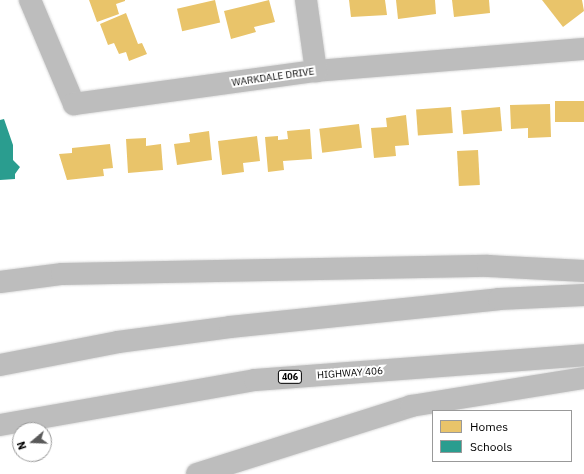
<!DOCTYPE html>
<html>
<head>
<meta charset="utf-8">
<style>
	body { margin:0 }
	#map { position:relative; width:584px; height:474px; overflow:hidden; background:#fff; font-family:"IBM Plex Sans",sans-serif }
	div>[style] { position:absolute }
	.homes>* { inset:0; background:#e9c46a; transform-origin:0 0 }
	.schools>* { inset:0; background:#2a9d8f }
	.roads { filter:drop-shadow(0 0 1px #dbdbdb) drop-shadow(0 0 1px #dbdbdb) }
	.minor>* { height:22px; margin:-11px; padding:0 11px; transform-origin:11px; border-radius:11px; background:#bdbdbd }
	.highway>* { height:22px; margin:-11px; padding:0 11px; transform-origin:11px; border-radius:11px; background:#bdbdbd }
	span { translate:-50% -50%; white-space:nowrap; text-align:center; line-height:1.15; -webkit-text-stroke:4px #fff; paint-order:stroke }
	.shield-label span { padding:1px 3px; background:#fff; border:1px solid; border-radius:3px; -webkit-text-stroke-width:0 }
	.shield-label { font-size:9px; color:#000; font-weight:700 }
	.street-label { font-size:10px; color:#000 }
	.legend { position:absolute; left:432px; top:410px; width:140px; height:52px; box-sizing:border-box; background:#fff; border:1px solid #999; margin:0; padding:5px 7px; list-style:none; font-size:12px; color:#000 }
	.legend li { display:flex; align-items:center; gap:8px; height:20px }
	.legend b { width:20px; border:1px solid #999 }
	.north { position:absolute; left:12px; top:422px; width:40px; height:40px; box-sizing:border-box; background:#fff; border:1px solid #999; border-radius:50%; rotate:251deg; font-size:11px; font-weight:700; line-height:16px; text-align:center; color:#000 }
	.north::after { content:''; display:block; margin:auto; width:14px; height:18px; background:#595959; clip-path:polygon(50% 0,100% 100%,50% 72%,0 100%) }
</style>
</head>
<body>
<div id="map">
	<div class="homes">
		<i style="clip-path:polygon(89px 0,125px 0,125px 1px,116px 4px,119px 14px,97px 22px)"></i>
		<i style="left:215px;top:0;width:23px;height:39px;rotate:77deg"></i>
		<i style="clip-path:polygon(269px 0,275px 22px,254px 27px,256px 32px,231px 39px,224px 11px)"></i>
		<i style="clip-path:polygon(349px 0,385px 0,387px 15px,351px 17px)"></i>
		<i style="clip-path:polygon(396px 0,435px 0,436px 14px,398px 19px)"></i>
		<i style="clip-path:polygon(452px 0,489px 0,490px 13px,454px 17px)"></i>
		<i style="clip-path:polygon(542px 0,582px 0,584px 11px,563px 27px)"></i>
		<i style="clip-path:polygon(126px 13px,138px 44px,142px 43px,147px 54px,129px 61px,126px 52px,119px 54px,114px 43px,108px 45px,100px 24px)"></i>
		<i style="left:584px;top:101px;width:21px;height:29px;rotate:90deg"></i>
		<i style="clip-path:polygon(550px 104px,551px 137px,528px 138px,528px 128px,511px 129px,510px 105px)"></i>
		<i style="left:451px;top:107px;width:26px;height:35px;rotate:86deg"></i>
		<i style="left:500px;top:107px;width:24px;height:39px;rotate:85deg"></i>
		<i style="clip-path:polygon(406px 115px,409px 145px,395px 146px,396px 156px,374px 158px,371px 128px,387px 127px,386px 118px)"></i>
		<i style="left:359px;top:124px;width:24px;height:40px;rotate:83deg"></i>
		<i style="clip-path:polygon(310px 129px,312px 159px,283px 161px,284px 170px,268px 172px,265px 137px,278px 136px,278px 140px,288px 139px,287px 131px)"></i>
		<i style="clip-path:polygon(209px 131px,212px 160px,177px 165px,174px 144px,190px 142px,189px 134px)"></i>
		<i style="clip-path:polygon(257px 136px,260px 161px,243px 163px,244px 172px,222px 175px,218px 141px)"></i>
		<i style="clip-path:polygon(146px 138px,146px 146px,161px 144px,163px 170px,128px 173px,126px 139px)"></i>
		<i style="clip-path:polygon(110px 144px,113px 168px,103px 169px,104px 176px,67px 180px,59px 154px,72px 153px,72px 148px)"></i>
		<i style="left:478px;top:150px;width:35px;height:21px;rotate:87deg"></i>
	</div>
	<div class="schools">
		<i style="clip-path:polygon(4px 119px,13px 145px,13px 160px,20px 167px,15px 174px,15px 179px,0 180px,0 120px)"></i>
	</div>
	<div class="roads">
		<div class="minor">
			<i style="left:30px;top:0;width:113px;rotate:67.1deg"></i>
			<i style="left:74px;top:104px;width:244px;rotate:-7.8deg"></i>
			<i style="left:316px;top:71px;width:269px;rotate:-4.7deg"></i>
			<i style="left:306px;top:0;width:72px;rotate:82deg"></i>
		</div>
		<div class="highway">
			<i style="left:0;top:282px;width:63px;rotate:-7.4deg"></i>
			<i style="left:62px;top:274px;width:426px;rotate:-1.1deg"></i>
			<i style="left:488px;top:266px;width:96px;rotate:3deg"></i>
			<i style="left:0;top:365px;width:120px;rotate:-11deg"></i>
			<i style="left:118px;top:342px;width:113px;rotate:-7.6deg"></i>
			<i style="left:230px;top:327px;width:270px;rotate:-5.9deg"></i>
			<i style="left:499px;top:299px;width:85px;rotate:-2.7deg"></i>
			<i style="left:0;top:425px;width:259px;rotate:-10deg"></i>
			<i style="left:255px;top:380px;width:330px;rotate:-4.3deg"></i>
			<i style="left:197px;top:474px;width:225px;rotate:-17.6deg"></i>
			<i style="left:411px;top:406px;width:175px;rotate:-9.2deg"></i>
		</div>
	</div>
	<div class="shield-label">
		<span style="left:290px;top:377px">406</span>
	</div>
	<div class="street-label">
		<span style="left:273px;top:77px;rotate:-8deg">WARKDALE DRIVE</span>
		<span style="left:350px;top:373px;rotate:-4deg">HIGHWAY 406</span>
	</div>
	<ul class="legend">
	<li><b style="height:11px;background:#e9c46a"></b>Homes</li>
	<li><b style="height:11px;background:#2a9d8f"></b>Schools</li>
	</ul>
	<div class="north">N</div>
</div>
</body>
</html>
